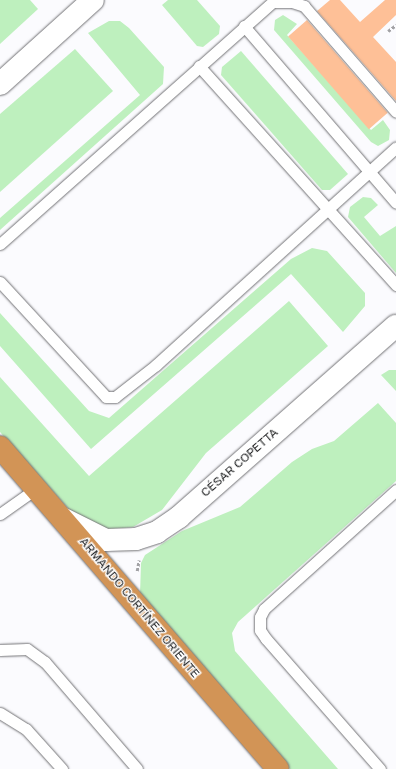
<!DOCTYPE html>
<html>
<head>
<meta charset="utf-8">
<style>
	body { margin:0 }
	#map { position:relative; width:396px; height:769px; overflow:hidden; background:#fbfbfe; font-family:"Public Sans",sans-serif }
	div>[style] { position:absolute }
	.green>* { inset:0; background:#bef0be }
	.building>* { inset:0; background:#fec097; transform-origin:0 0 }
	.path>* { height:2.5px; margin-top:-1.25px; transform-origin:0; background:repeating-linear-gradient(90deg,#a2a2a5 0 3px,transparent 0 5px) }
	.roads { filter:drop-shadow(0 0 1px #727275) drop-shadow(0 0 1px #727275) }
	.service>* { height:11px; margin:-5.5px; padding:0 5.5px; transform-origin:5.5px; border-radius:5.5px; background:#fff }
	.minor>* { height:22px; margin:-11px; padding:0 11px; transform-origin:11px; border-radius:11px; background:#fff }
	.trunk>* { height:22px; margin:-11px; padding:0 11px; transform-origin:11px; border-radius:11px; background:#d29456 }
	span { translate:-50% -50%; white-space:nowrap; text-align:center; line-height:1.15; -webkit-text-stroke:3px #fff; paint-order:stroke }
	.street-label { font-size:12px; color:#252627 }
</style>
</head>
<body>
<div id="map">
	<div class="green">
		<i style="clip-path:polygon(0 0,30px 0,38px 9px,0 44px)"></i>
		<i style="clip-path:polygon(168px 0,197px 0,220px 26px,219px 34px,203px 47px,197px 46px,162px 5px)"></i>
		<i style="clip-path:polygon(283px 15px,297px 24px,287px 35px,371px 130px,383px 120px,390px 130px,389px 140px,378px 146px,371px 142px,274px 30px,275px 20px)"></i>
		<i style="clip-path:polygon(109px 21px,120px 21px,129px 28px,164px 67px,163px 84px,0 230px,0 218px,140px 95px,88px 33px)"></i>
		<i style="clip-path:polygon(75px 49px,113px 91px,0 192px,0 114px)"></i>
		<i style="clip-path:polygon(241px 51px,348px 174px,330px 190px,322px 190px,221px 75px,222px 67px)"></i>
		<i style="clip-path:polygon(363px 197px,371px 198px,378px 205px,364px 217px,380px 236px,396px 226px,396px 273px,348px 217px,350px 207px)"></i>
		<i style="clip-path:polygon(312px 248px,327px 251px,365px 293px,365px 306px,343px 332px,291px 274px,91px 449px,0 346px,0 313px,89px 411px,109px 418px,291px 259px)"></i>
		<i style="clip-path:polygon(289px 301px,328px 346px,206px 453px,162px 510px,133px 527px,103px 530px,77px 518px,0 432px,0 377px,89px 476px)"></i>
		<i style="clip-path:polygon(389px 370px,396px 370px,396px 391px,381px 375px)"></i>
		<i style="clip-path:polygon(378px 403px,396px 423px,396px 481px,238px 622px,232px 633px,235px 651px,338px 769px,290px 769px,140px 595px,141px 563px,145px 555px,182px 531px,240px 507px,292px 462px,312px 449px,334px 441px)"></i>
	</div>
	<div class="building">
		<i style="clip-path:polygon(330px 0,340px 0,360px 22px,385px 0,396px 0,396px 15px,373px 37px,396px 62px,396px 101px,317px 11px)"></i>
		<i style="left:307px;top:20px;width:123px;height:25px;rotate:49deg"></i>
	</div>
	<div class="path">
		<i style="left:388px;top:31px;width:10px;rotate:-37deg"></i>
		<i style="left:137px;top:571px;width:11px;rotate:-80deg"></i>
	</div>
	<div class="roads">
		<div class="service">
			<i style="left:244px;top:26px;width:233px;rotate:49.3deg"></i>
			<i style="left:199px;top:66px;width:295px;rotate:48deg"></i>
			<i style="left:0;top:244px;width:365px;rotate:-41.6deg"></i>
			<i style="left:273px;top:2px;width:19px"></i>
			<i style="left:292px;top:2px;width:13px;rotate:18deg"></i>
			<i style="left:304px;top:6px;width:140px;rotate:49deg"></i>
			<i style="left:0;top:282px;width:156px;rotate:47.3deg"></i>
			<i style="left:106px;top:397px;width:9px"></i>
			<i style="left:115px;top:397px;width:52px;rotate:-38deg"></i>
			<i style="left:156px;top:365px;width:324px;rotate:-42.2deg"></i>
			<i style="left:0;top:514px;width:45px;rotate:-35.1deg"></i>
			<i style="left:0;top:650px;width:27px;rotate:-2deg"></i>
			<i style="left:27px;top:649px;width:22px;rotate:36deg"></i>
			<i style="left:45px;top:662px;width:141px;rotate:49.3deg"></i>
			<i style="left:0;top:713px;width:31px;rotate:32deg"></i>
			<i style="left:26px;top:729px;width:54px;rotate:48deg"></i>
			<i style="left:380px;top:769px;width:173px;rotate:-131.2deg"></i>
			<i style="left:266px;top:639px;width:11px;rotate:-124deg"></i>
			<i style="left:260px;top:630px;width:13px;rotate:-90deg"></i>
			<i style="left:260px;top:617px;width:9px;rotate:-63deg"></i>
			<i style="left:264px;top:609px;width:178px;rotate:-42deg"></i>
		</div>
		<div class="minor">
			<i style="left:0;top:84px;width:125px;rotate:-42.1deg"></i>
			<i style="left:64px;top:519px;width:47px;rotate:26.6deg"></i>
			<i style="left:106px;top:540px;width:30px;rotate:-2deg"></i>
			<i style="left:136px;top:539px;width:22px;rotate:-18deg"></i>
			<i style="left:157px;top:532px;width:27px;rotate:-34deg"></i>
			<i style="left:179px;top:517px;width:289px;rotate:-41.4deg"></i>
		</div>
		<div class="trunk">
			<i style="left:0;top:447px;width:425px;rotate:49.2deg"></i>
		</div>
	</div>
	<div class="street-label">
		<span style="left:240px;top:463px;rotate:-41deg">CÉSAR COPETTA</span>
		<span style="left:139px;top:608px;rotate:50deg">ARMANDO CORTÍNEZ ORIENTE</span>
	</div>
</div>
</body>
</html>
